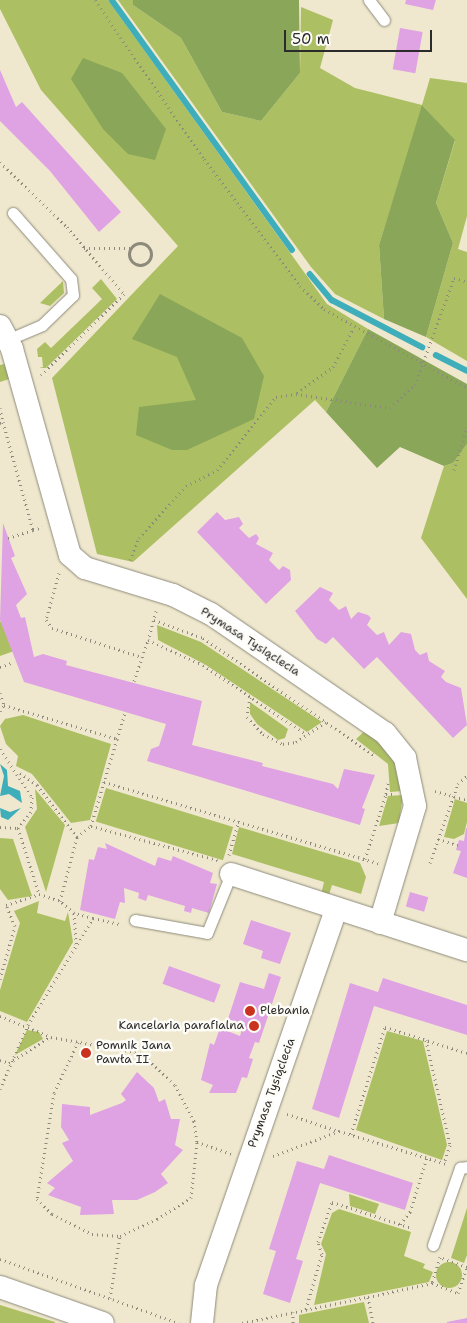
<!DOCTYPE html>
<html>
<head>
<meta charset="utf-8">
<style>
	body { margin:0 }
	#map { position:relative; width:467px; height:1323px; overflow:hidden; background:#efe8ce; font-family:"Shantell Sans",sans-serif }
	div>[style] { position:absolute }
	.green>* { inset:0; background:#adbf63; transform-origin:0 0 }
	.round { border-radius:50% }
	.forest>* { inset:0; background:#8aa659 }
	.water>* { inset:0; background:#3eaeba }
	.stream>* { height:5.5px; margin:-2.75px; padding:0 2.75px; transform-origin:2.75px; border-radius:2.75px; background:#3eaeba }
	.building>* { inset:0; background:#dfa3e3; transform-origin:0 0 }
	.path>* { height:3px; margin-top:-1.5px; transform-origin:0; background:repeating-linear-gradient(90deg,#8d8a7c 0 1px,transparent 0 5px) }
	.path>.ring { margin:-1.5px; padding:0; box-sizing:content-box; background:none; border:3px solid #8d8a7c; border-radius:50% }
	.roads { filter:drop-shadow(0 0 1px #8d8a7c) drop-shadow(0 0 1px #8d8a7c) }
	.lane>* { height:11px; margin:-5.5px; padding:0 5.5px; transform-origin:5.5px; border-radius:5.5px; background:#fff }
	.street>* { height:22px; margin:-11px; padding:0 11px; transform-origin:11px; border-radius:11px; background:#fff }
	.dots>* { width:14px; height:14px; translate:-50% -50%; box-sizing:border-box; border:2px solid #fdfcf7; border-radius:50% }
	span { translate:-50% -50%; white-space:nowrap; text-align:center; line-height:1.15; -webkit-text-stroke:5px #fdfcf7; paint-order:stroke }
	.street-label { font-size:12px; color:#2b2b2b }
	.poi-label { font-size:12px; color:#2b2b2b }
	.left { translate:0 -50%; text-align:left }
	.right { translate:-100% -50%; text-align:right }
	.scale { position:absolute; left:284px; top:30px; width:148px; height:22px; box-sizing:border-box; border:2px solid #2b2b2b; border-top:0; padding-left:6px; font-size:15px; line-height:18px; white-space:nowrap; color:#2b2b2b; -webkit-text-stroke:4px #fdfcf7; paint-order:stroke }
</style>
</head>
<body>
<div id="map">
	<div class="green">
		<i style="clip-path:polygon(0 0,108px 0,327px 304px,368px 329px,326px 412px,315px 400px,133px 562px,97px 554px,52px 378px,178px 246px,41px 90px,0 9px)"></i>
		<i style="clip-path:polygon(118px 0,133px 0,133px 5px,181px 38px,222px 112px,261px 121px,300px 73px,301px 7px,333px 20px,320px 68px,355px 88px,422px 105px,430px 78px,467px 83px,467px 216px,458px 249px,467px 252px,467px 361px,426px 337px,453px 243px,436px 203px,455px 141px,423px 106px,379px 245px,384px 319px,335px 294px,311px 267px)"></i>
		<i style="clip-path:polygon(101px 279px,117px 299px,46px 368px,39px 368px,43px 367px,42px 357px,38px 357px,37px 349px,45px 342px,51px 348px,102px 299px,92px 288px)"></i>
		<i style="clip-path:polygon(63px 281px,64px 293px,50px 306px,40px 303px)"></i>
		<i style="clip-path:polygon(5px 364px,9px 379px,0 382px,0 365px)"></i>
		<i style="clip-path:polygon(467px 444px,467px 599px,421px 538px,444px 466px,453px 463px)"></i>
		<i style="clip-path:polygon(3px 620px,14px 651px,0 656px,0 622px)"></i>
		<i style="clip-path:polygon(157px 625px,201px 642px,322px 722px,307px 732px,206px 665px,158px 640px)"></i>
		<i style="clip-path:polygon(250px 702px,288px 729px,285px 738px,278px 740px,257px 724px,250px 714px)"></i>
		<i style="clip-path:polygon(23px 715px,111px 744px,90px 820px,71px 823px,32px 774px,16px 766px,18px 756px,6px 744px,0 726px,5px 719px)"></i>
		<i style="clip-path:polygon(367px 729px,392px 752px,403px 791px,390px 792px,388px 764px,356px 739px)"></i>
		<i style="left:106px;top:788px;width:133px;height:35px;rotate:17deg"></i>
		<i style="clip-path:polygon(35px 789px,65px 825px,46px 892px,25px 827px,37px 809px)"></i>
		<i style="clip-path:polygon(403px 795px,399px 823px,379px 826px,388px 796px)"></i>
		<i style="clip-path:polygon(455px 799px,467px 803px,467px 822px,464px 834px,454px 839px,444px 837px)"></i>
		<i style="clip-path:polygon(239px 827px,360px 863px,366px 877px,361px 894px,332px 885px,328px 898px,321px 895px,324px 882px,232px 854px)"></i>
		<i style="clip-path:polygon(0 838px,13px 839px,32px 896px,8px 900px,0 889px)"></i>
		<i style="clip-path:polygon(39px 901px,37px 913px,65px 921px,68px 912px,73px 942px,27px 1022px,0 1011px,0 990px,20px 923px,14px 911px)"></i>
		<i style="clip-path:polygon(27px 1030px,39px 1032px,43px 1039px,15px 1055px)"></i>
		<i style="clip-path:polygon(387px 1031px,423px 1041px,447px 1145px,442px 1160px,356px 1130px)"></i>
		<i style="clip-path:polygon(349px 1194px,379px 1204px,375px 1214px,350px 1206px)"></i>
		<i style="clip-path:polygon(467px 1208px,467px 1255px,464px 1263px,451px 1258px)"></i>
		<i style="clip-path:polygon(339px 1209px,411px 1232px,404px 1256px,425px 1264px,423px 1268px,433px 1272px,429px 1282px,314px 1305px,326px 1254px,321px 1244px,332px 1213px)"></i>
		<i class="round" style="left:436px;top:1262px;width:26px;height:26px"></i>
		<i style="clip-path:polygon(364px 1302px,369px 1323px,299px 1323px,299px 1315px)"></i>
		<i style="clip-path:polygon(0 1305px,55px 1322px,55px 1323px,0 1323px)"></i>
	</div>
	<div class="forest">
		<i style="clip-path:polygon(133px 0,299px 0,300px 73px,261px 121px,222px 112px,181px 38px,133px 5px)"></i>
		<i style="clip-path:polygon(83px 58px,122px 73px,166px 129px,155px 160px,128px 154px,103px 129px,71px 79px)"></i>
		<i style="clip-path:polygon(422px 105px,455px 140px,436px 203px,453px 243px,426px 337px,384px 319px,379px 245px)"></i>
		<i style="clip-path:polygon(160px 294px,242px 338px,264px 376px,254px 419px,187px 450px,172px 450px,136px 435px,139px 407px,196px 400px,177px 357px,132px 339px)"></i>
		<i style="clip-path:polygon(368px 329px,467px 384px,467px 444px,453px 463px,444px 466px,400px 447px,377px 468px,326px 412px)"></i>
	</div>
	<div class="water">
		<i style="clip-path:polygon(0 764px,7px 770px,8px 786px,20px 791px,22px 803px,9px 794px,0 796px,4px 776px)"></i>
		<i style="clip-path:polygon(0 808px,10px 812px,21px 808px,8px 820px,1px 817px)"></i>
	</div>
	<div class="stream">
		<i style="left:112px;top:0;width:308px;rotate:54.2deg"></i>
		<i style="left:310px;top:274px;width:34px;rotate:50deg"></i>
		<i style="left:332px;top:300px;width:102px;rotate:27.6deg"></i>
		<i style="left:436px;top:355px;width:34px;rotate:27deg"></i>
	</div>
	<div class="building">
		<i style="clip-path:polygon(406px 0,436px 0,433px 10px,405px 4px)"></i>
		<i style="left:400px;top:28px;width:23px;height:42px;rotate:10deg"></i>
		<i style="clip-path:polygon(0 70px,16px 107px,22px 102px,121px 212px,99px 232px,50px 171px,0 121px)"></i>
		<i style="clip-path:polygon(217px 512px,225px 520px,239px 517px,243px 524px,239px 528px,249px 538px,256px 534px,259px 538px,256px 544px,273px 553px,269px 560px,279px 570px,283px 566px,290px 570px,291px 580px,266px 604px,197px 532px)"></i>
		<i style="clip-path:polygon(3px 523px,15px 556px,11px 558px,27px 594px,16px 605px,21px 618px,25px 617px,34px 657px,43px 654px,67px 661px,66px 665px,202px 701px,192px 745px,263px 763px,262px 766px,333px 784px,338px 789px,344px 769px,375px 775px,362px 808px,365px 809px,360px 825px,147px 761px,151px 749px,159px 746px,166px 724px,24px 682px,0 620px)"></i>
		<i style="clip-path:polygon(320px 587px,333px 593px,329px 600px,339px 610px,346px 606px,351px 619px,358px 612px,368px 615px,371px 618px,367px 625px,377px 635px,384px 632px,389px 645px,401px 632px,411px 634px,415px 650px,420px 655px,427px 652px,429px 661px,445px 671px,441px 677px,446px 682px,461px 688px,467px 725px,453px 738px,377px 657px,364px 669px,333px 637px,326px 644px,317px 639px,295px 611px)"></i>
		<i style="clip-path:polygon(466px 828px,467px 828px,467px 878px,453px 873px,461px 851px,456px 850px,459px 840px,464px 841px)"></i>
		<i style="clip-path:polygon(105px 843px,155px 866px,158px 857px,171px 861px,173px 856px,213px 873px,210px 883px,217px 884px,209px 913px,192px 908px,191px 913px,184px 911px,185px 906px,148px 895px,146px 901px,138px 898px,139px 893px,124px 888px,125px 903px,120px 902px,115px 919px,80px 910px,89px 859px,94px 860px,98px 847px,107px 849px)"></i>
		<i style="left:410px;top:892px;width:19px;height:15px;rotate:16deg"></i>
		<i style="clip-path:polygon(251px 920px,291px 933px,280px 964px,261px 958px,263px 951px,243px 944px)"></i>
		<i style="left:169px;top:966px;width:55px;height:19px;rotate:20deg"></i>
		<i style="clip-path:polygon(269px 973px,281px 977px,259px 1043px,255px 1042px,249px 1058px,253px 1059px,247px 1078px,242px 1077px,236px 1093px,209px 1093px,213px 1085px,201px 1080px,210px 1043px,214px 1045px,220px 1028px,240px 1036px,243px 1025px,228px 1019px,240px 982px,264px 989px)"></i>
		<i style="clip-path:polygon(383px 978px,467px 1005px,467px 1035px,374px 1006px,339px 1118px,312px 1109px,350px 983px,378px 992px)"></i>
		<i style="clip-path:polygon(137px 1072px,154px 1088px,159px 1102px,165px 1099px,171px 1119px,180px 1119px,175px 1145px,183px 1150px,161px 1174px,168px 1183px,155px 1192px,137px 1200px,112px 1200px,114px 1214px,80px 1215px,81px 1207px,48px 1195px,55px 1188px,47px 1183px,73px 1161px,62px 1143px,69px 1140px,61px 1127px,62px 1104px,90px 1107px,90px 1115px,122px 1103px,126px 1100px,121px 1094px)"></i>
		<i style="clip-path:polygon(329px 1155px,413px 1183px,405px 1210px,320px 1183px,296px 1259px,303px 1261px,290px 1303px,263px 1294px,276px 1251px,269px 1249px,297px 1161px,324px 1169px)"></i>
		<i style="clip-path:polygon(467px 1318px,467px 1323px,447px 1323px,447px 1322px)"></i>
	</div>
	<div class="path">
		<i style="left:95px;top:0;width:193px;rotate:55.6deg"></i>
		<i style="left:204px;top:159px;width:159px;rotate:52.9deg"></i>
		<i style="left:300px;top:286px;width:33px;rotate:44deg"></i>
		<i style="left:324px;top:309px;width:163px;rotate:28.9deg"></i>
		<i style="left:0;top:162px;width:93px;rotate:44.1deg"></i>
		<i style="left:67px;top:227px;width:88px;rotate:49.6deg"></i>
		<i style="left:124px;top:294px;width:116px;rotate:135.7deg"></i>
		<i class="ring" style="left:129px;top:243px;width:19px;height:19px"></i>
		<i style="left:84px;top:248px;width:47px"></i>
		<i style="left:297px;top:393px;width:44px;rotate:-35.8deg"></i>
		<i style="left:333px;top:367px;width:45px;rotate:-62.3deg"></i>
		<i style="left:0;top:408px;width:14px;rotate:78deg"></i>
		<i style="left:0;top:423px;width:3px;rotate:-18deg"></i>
		<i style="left:3px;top:422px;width:112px;rotate:74.5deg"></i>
		<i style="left:33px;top:530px;width:10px;rotate:-17deg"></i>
		<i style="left:454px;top:470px;width:45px;rotate:-73.2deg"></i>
		<i style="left:8px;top:538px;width:26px;rotate:-18deg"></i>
		<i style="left:130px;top:560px;width:24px;rotate:-68deg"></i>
		<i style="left:139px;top:538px;width:70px;rotate:-47.9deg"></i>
		<i style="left:186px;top:486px;width:35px;rotate:-27deg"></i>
		<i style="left:217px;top:470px;width:94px;rotate:-51.1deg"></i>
		<i style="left:276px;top:397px;width:20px;rotate:-9deg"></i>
		<i style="left:296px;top:394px;width:95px;rotate:8.5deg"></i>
		<i style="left:390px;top:408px;width:34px;rotate:-43deg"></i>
		<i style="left:415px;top:385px;width:114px;rotate:-70deg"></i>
		<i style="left:454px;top:278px;width:14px;rotate:17deg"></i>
		<i style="left:59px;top:573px;width:49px;rotate:105.5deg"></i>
		<i style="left:46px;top:620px;width:10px;rotate:53deg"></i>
		<i style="left:52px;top:628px;width:95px;rotate:17.9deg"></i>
		<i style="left:156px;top:611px;width:30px;rotate:105deg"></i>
		<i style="left:148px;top:640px;width:60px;rotate:24.4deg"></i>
		<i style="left:203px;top:665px;width:125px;rotate:33.9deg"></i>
		<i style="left:154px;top:620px;width:52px;rotate:20.2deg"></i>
		<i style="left:203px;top:638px;width:207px;rotate:34.4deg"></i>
		<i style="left:0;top:667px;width:15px;rotate:-20deg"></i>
		<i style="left:134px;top:681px;width:43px;rotate:-71.1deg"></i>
		<i style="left:0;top:693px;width:13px;rotate:72deg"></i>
		<i style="left:250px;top:697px;width:20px;rotate:99deg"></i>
		<i style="left:247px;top:717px;width:23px;rotate:47deg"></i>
		<i style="left:263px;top:734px;width:22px;rotate:27deg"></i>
		<i style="left:283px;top:744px;width:13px;rotate:-9deg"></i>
		<i style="left:296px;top:742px;width:36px;rotate:-34deg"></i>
		<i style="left:4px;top:705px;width:118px;rotate:16.7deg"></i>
		<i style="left:117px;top:739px;width:45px;rotate:106.8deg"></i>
		<i style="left:104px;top:782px;width:286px;rotate:16.5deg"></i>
		<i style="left:0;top:711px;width:7px;rotate:-56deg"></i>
		<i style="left:117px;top:739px;width:28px;rotate:-73deg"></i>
		<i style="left:0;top:749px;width:58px;rotate:56.3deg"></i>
		<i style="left:32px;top:797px;width:15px;rotate:94deg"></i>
		<i style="left:31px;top:812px;width:21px;rotate:129deg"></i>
		<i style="left:18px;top:828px;width:69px;rotate:72.3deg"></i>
		<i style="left:20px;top:773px;width:21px;rotate:35deg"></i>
		<i style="left:37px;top:785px;width:66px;rotate:52.4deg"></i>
		<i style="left:435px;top:791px;width:33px;rotate:16deg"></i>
		<i style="left:386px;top:794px;width:11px;rotate:-80deg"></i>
		<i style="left:91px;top:826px;width:46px;rotate:-73.5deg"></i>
		<i style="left:0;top:827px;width:18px;rotate:3deg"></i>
		<i style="left:438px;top:839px;width:21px;rotate:17deg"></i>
		<i style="left:229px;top:855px;width:35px;rotate:-74deg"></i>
		<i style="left:365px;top:859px;width:68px;rotate:-72.1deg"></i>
		<i style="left:386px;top:794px;width:6px"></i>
		<i style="left:430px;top:863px;width:84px;rotate:-70.5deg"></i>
		<i style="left:458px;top:784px;width:12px;rotate:-42deg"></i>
		<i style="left:74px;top:913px;width:32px;rotate:86deg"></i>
		<i style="left:93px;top:918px;width:28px;rotate:13deg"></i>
		<i style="left:0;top:979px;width:55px;rotate:-74.2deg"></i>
		<i style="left:15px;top:926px;width:23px;rotate:-113deg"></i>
		<i style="left:6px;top:905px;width:35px;rotate:-18deg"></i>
		<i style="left:39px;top:894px;width:22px;rotate:18deg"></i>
		<i style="left:0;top:1016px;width:55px;rotate:22.4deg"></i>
		<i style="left:51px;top:1037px;width:91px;rotate:10.1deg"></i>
		<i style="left:141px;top:1053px;width:47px;rotate:43.3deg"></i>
		<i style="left:175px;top:1085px;width:41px;rotate:62.2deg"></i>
		<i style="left:194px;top:1121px;width:21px;rotate:82deg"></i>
		<i style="left:197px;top:1142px;width:36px;rotate:19deg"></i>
		<i style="left:426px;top:1040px;width:108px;rotate:77.1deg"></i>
		<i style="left:450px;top:1145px;width:16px;rotate:108deg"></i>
		<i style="left:78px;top:1042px;width:56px;rotate:115.2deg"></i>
		<i style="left:54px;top:1093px;width:107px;rotate:99.1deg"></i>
		<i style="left:37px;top:1199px;width:21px;rotate:45deg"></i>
		<i style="left:52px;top:1214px;width:45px;rotate:26.6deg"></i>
		<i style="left:92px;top:1234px;width:28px;rotate:4deg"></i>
		<i style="left:120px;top:1236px;width:41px;rotate:-24.7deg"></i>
		<i style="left:157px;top:1219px;width:40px;rotate:-32deg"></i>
		<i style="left:191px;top:1198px;width:56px;rotate:-83.9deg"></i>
		<i style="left:0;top:1060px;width:9px;rotate:18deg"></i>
		<i style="left:9px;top:1063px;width:49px;rotate:-32.4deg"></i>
		<i style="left:0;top:1089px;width:70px;rotate:-66.4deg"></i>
		<i style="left:28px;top:1025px;width:125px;rotate:-58.7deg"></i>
		<i style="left:93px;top:918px;width:20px;rotate:-165deg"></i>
		<i style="left:74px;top:913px;width:18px;rotate:-139deg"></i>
		<i style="left:60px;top:901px;width:66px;rotate:-75.1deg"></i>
		<i style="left:77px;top:837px;width:18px;rotate:-38deg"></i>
		<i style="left:91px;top:826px;width:131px;rotate:15.1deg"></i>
		<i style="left:287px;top:1114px;width:54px;rotate:18.4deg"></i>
		<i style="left:351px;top:1134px;width:112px;rotate:-72.4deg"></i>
		<i style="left:385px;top:1027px;width:86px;rotate:17.6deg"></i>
		<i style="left:273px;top:1156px;width:71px;rotate:-20.7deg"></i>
		<i style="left:339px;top:1131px;width:113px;rotate:17deg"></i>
		<i style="left:400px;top:1224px;width:16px;rotate:-50deg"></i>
		<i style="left:410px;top:1212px;width:58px;rotate:-72.8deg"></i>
		<i style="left:0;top:1259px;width:190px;rotate:19.7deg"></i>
		<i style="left:368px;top:1297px;width:66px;rotate:-12.3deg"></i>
		<i style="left:432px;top:1283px;width:28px;rotate:21deg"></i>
		<i style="left:458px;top:1293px;width:28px;rotate:-71deg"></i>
		<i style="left:467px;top:1267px;width:29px;rotate:-160deg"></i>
		<i style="left:440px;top:1257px;width:27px;rotate:107deg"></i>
		<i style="left:110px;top:1298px;width:63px;rotate:-80.8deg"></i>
		<i style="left:306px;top:1309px;width:57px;rotate:-73.8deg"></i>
		<i style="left:322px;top:1254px;width:13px;rotate:-108deg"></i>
		<i style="left:318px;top:1242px;width:42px;rotate:-70.7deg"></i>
		<i style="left:332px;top:1202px;width:84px;rotate:18deg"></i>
		<i style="left:242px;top:1323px;width:129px;rotate:-11.7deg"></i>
		<i style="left:368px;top:1297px;width:26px;rotate:79deg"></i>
		<i style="left:293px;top:1323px;width:11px;rotate:-90deg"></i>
	</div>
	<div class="roads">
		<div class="lane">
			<i style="left:369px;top:0;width:25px;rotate:53deg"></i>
			<i style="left:7px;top:340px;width:38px;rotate:-23deg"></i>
			<i style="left:42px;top:325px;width:43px;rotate:-44.1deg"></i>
			<i style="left:73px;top:295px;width:16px;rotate:-97deg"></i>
			<i style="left:71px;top:279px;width:88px;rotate:-131.3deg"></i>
			<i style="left:135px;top:920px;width:73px;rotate:10.2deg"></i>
			<i style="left:207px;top:933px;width:64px;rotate:-67.9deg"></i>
			<i style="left:433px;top:1245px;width:82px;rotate:-70.7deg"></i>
			<i style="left:460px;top:1168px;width:7px;rotate:-8deg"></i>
		</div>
		<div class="street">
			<i style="left:0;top:326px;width:26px;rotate:62deg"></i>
			<i style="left:12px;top:349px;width:214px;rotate:74.3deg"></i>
			<i style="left:70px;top:555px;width:20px;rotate:41deg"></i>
			<i style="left:85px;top:568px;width:92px;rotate:17.1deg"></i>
			<i style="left:173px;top:595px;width:42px;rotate:26.6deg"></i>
			<i style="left:211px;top:614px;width:211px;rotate:34.4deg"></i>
			<i style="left:385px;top:733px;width:32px;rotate:51deg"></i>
			<i style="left:405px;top:758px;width:49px;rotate:78.2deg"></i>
			<i style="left:415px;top:806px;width:122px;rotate:106.7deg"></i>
			<i style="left:231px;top:874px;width:248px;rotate:17.9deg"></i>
			<i style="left:0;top:1287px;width:109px;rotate:19.3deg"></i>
			<i style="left:202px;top:1323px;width:38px;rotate:-84deg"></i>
			<i style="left:206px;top:1285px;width:398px;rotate:-70.9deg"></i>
		</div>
	</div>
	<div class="dots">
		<i style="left:250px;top:1011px;background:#c8321e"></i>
		<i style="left:254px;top:1026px;background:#c8321e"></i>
		<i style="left:86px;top:1053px;background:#c8321e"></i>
	</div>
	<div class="street-label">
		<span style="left:250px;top:642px;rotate:33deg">Prymasa Tysiąclecia</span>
		<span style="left:272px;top:1093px;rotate:-70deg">Prymasa Tysiąclecia</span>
	</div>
	<div class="poi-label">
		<span class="left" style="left:260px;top:1011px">Plebania</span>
		<span class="right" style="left:244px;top:1026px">Kancelaria parafialna</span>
		<span class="left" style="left:96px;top:1053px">Pomnik Jana<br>Pawła II</span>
	</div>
	<div class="scale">50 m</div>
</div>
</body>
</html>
